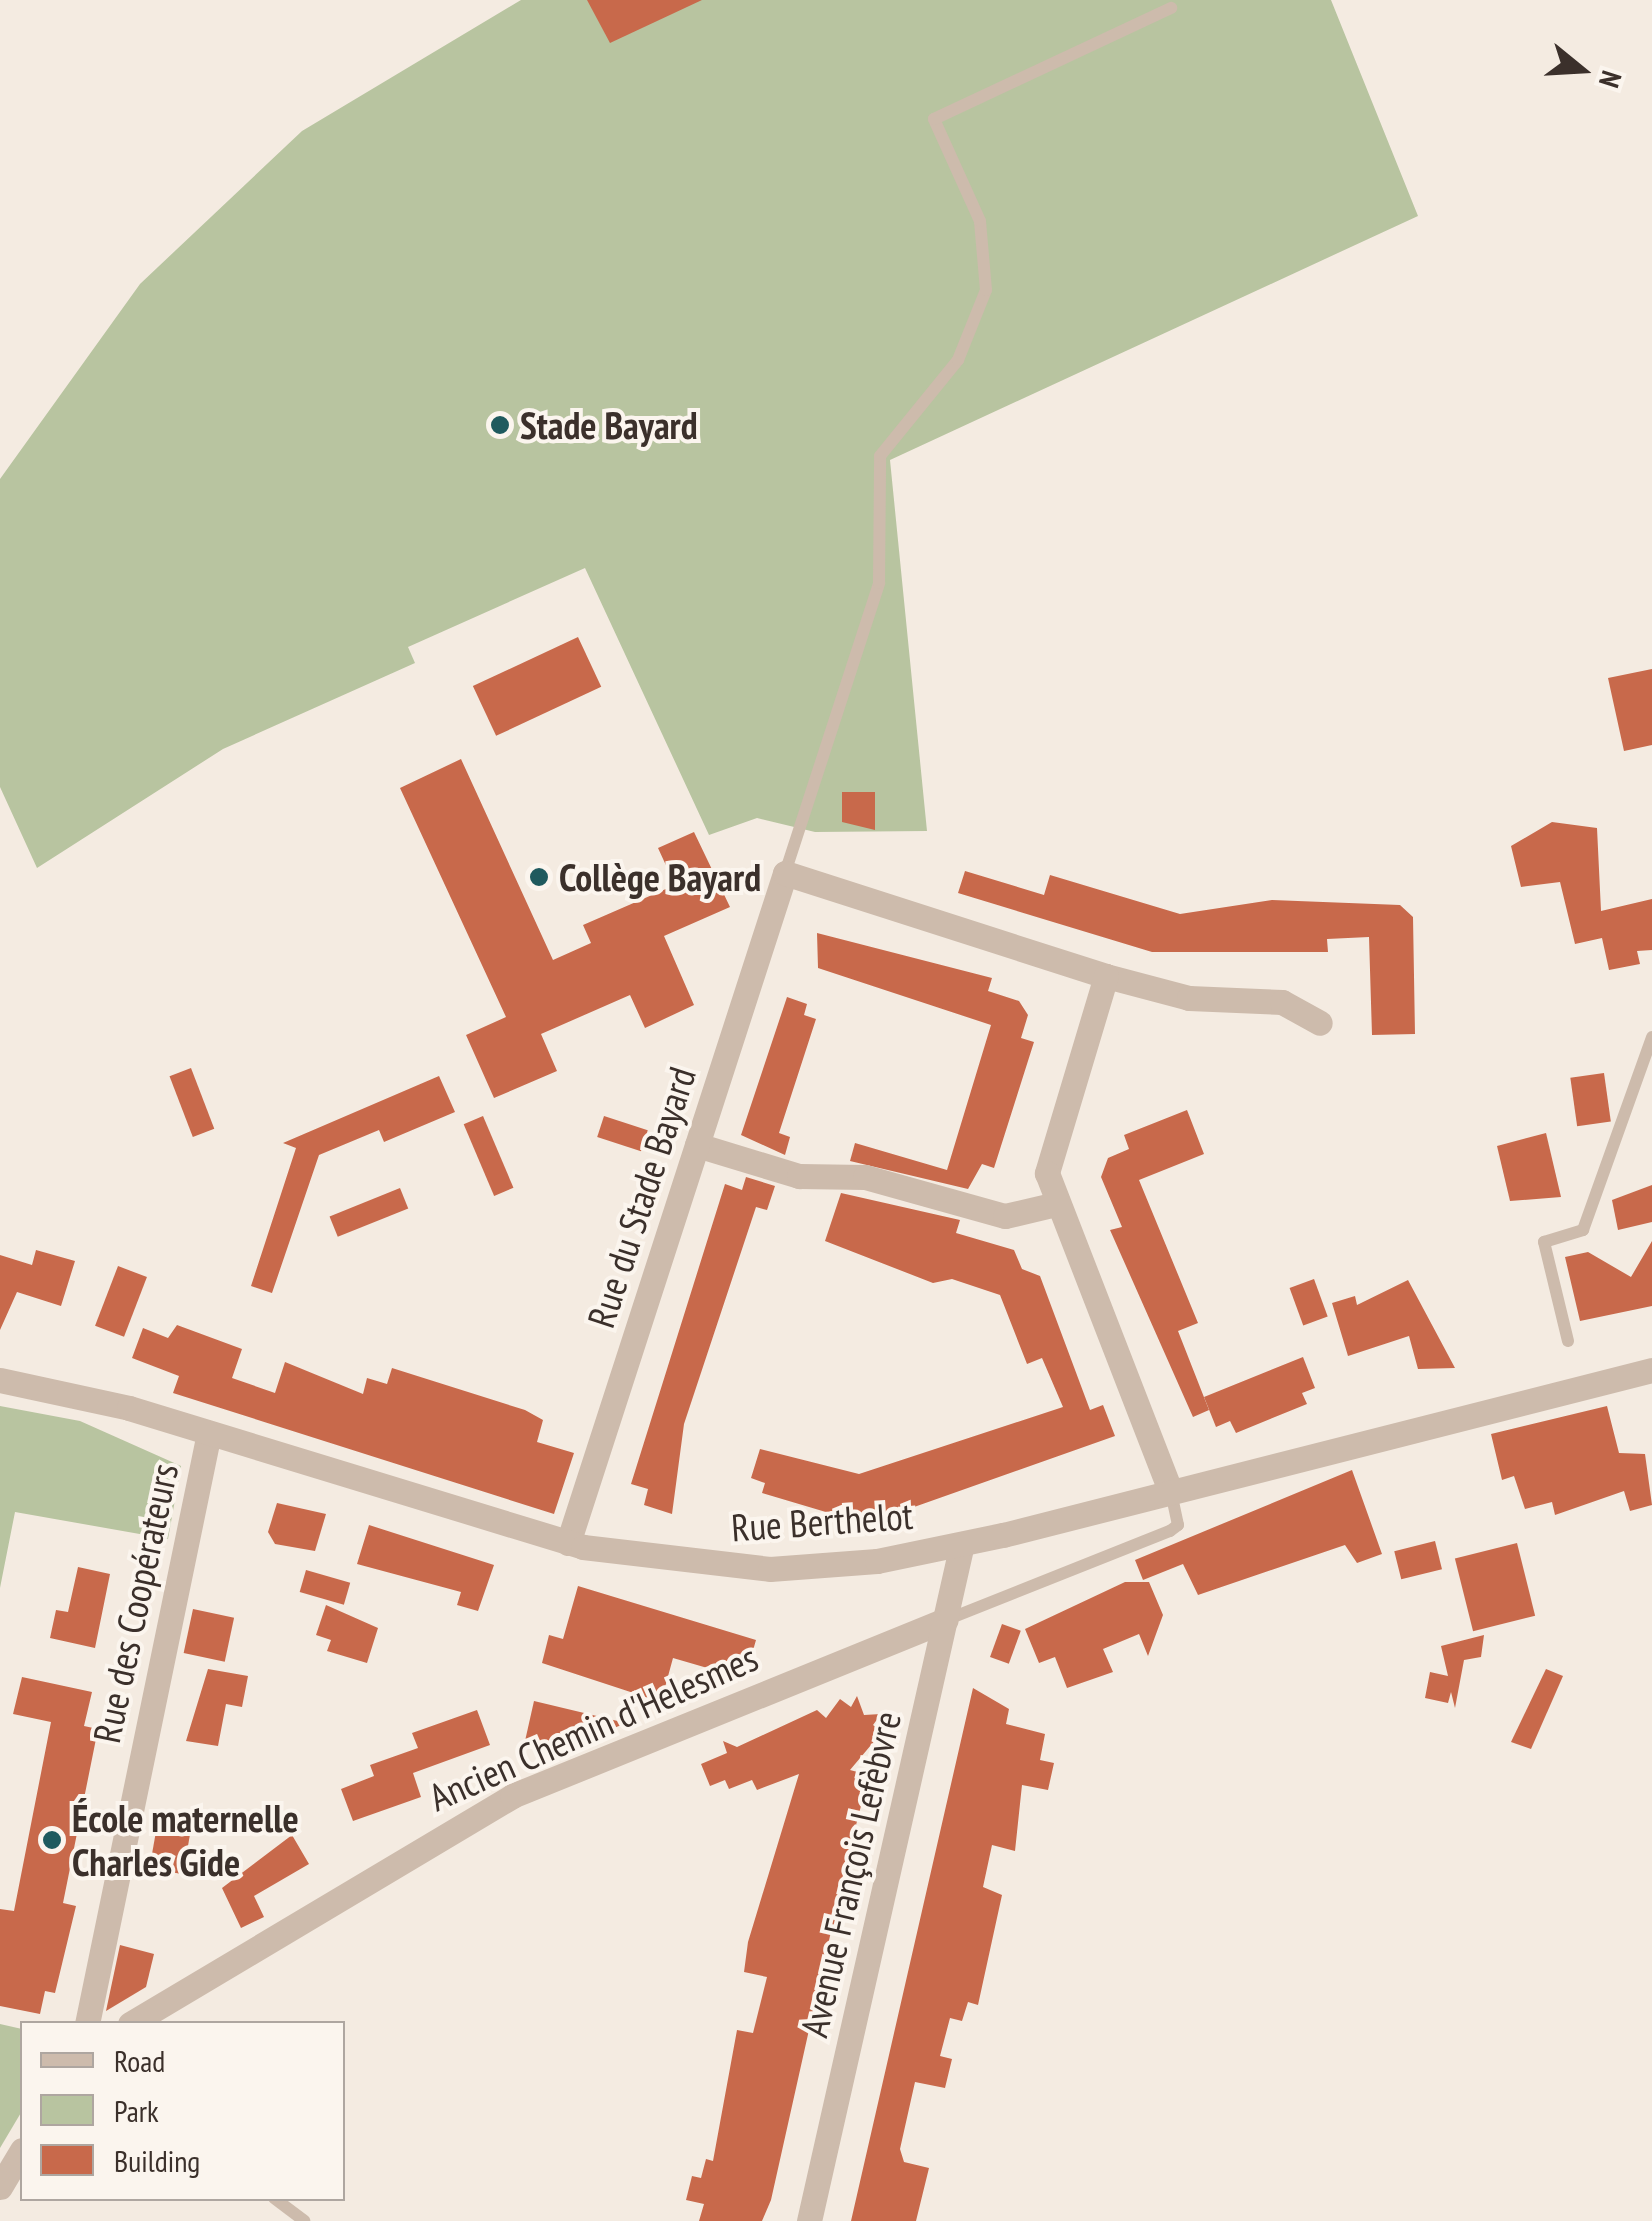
<!DOCTYPE html>
<html>
<head>
<meta charset="utf-8">
<style>
	body { margin:0 }
	#map { position:relative; width:1652px; height:2221px; overflow:hidden; background:#f4ebe1; font-family:"PT Sans Narrow",sans-serif }
	div>[style] { position:absolute }
	.green>* { inset:0; background:#b8c4a0 }
	.building>* { inset:0; background:#c8694b; transform-origin:0 0 }
	.service>* { height:12px; margin:-6px; padding:0 6px; transform-origin:6px; border-radius:6px; background:#cdbbac }
	.minor>* { height:25px; margin:-12.5px; padding:0 12.5px; transform-origin:12.5px; border-radius:12.5px; background:#cdbbac }
	.tertiary>* { height:25px; margin:-12.5px; padding:0 12.5px; transform-origin:12.5px; border-radius:12.5px; background:#cdbbac }
	.dots>* { width:28px; height:28px; translate:-50% -50%; box-sizing:border-box; border:5px solid #fbf5ee; border-radius:50% }
	span { translate:-50% -50%; white-space:nowrap; text-align:center; line-height:1.15; -webkit-text-stroke:8px #fbf5ee; paint-order:stroke }
	.poi-label { font-size:38px; color:#3b302b; font-weight:700 }
	.left { translate:0 -50%; text-align:left }
	.street-label { font-size:38px; color:#3b302b }
	.legend { position:absolute; left:20px; top:2021px; width:325px; height:180px; box-sizing:border-box; background:#fbf5ee; border:2px solid #aea6a0; margin:0; padding:12px 18px; list-style:none; font-size:30px; color:#3b302b }
	.legend li { display:flex; align-items:center; gap:20px; height:50px }
	.legend b { width:50px; border:2px solid #aea6a0 }
	.north { position:absolute; left:1532px; top:20px; width:100px; height:100px; -webkit-text-stroke:8px #fbf5ee; paint-order:stroke; rotate:108deg; font-size:28px; font-weight:700; line-height:40px; text-align:center; color:#3b302b }
	.north::after { content:''; display:block; margin:auto; width:35px; height:45px; background:#3b302b; clip-path:polygon(50% 0,100% 100%,50% 72%,0 100%) }
</style>
</head>
<body>
<div id="map">
	<div class="green">
		<i style="clip-path:polygon(521px 0,1331px 0,1418px 216px,890px 460px,927px 831px,815px 832px,757px 818px,709px 835px,585px 568px,408px 647px,415px 663px,223px 749px,37px 868px,0 787px,0 479px,140px 284px,302px 131px)"></i>
		<i style="clip-path:polygon(0 1406px,80px 1421px,181px 1466px,168px 1539px,15px 1512px,0 1588px)"></i>
		<i style="clip-path:polygon(0 2024px,22px 2029px,22px 2111px,0 2148px)"></i>
	</div>
	<div class="building">
		<i style="clip-path:polygon(587px 0,702px 0,610px 43px)"></i>
		<i style="left:578px;top:637px;width:55px;height:116px;rotate:65deg"></i>
		<i style="clip-path:polygon(1652px 669px,1652px 745px,1624px 751px,1608px 678px)"></i>
		<i style="clip-path:polygon(461px 759px,553px 960px,591px 943px,583px 925px,675px 885px,658px 848px,694px 832px,730px 907px,664px 936px,694px 1005px,645px 1028px,630px 995px,541px 1034px,557px 1071px,494px 1098px,466px 1035px,506px 1017px,400px 788px)"></i>
		<i style="clip-path:polygon(842px 792px,875px 792px,875px 830px,842px 822px)"></i>
		<i style="clip-path:polygon(1552px 822px,1597px 828px,1601px 911px,1652px 899px,1652px 950px,1637px 951px,1640px 964px,1609px 970px,1602px 938px,1575px 944px,1560px 882px,1521px 887px,1511px 846px)"></i>
		<i style="clip-path:polygon(965px 871px,1044px 895px,1050px 875px,1180px 914px,1272px 900px,1400px 905px,1413px 917px,1415px 1034px,1372px 1035px,1369px 937px,1327px 939px,1328px 952px,1152px 952px,958px 893px)"></i>
		<i style="clip-path:polygon(817px 933px,992px 978px,988px 991px,1019px 1001px,1028px 1015px,1021px 1038px,1034px 1042px,994px 1168px,982px 1164px,968px 1189px,850px 1161px,855px 1143px,947px 1170px,991px 1025px,818px 968px)"></i>
		<i style="clip-path:polygon(787px 997px,807px 1004px,804px 1015px,816px 1019px,779px 1133px,790px 1137px,785px 1155px,741px 1135px)"></i>
		<i style="left:191px;top:1068px;width:65px;height:23px;rotate:69deg"></i>
		<i style="left:1604px;top:1073px;width:49px;height:34px;rotate:82deg"></i>
		<i style="clip-path:polygon(439px 1076px,455px 1112px,384px 1142px,379px 1130px,319px 1155px,272px 1293px,251px 1286px,296px 1148px,283px 1143px)"></i>
		<i style="clip-path:polygon(1187px 1110px,1204px 1154px,1139px 1180px,1198px 1323px,1178px 1331px,1209px 1410px,1193px 1417px,1110px 1230px,1122px 1227px,1101px 1177px,1108px 1158px,1129px 1149px,1124px 1135px)"></i>
		<i style="left:483px;top:1116px;width:78px;height:21px;rotate:67deg"></i>
		<i style="left:604px;top:1116px;width:46px;height:22px;rotate:18deg"></i>
		<i style="clip-path:polygon(1546px 1133px,1561px 1197px,1510px 1201px,1497px 1146px)"></i>
		<i style="clip-path:polygon(746px 1177px,775px 1186px,767px 1210px,756px 1207px,684px 1424px,672px 1514px,644px 1505px,648px 1489px,631px 1484px,725px 1184px,742px 1190px)"></i>
		<i style="clip-path:polygon(1652px 1185px,1652px 1222px,1618px 1230px,1612px 1200px)"></i>
		<i style="left:400px;top:1188px;width:22px;height:76px;rotate:68deg"></i>
		<i style="clip-path:polygon(841px 1193px,960px 1220px,956px 1233px,1014px 1250px,1022px 1269px,1040px 1276px,1090px 1410px,1103px 1405px,1115px 1436px,883px 1518px,846px 1518px,762px 1493px,765px 1483px,751px 1478px,760px 1449px,859px 1474px,1063px 1407px,1042px 1358px,1027px 1364px,1000px 1295px,952px 1279px,933px 1283px,825px 1241px)"></i>
		<i style="clip-path:polygon(1652px 1241px,1652px 1306px,1580px 1321px,1565px 1257px,1588px 1252px,1631px 1277px)"></i>
		<i style="clip-path:polygon(36px 1250px,75px 1261px,61px 1306px,17px 1292px,0 1330px,0 1255px,32px 1265px)"></i>
		<i style="left:118px;top:1266px;width:31px;height:64px;rotate:21deg"></i>
		<i style="left:1314px;top:1279px;width:40px;height:26px;rotate:70deg"></i>
		<i style="clip-path:polygon(1408px 1280px,1455px 1368px,1418px 1369px,1409px 1336px,1348px 1356px,1332px 1303px,1355px 1296px,1357px 1305px)"></i>
		<i style="clip-path:polygon(177px 1325px,242px 1349px,232px 1378px,275px 1393px,285px 1362px,363px 1394px,367px 1378px,387px 1384px,392px 1368px,525px 1410px,543px 1420px,537px 1442px,574px 1453px,554px 1514px,173px 1393px,179px 1376px,132px 1358px,143px 1328px,168px 1338px)"></i>
		<i style="clip-path:polygon(1303px 1357px,1315px 1388px,1302px 1393px,1307px 1404px,1236px 1433px,1230px 1421px,1216px 1427px,1204px 1397px)"></i>
		<i style="clip-path:polygon(1607px 1406px,1619px 1453px,1645px 1454px,1652px 1505px,1630px 1511px,1624px 1491px,1555px 1515px,1552px 1502px,1525px 1509px,1514px 1476px,1502px 1480px,1491px 1434px)"></i>
		<i style="clip-path:polygon(1352px 1470px,1382px 1554px,1357px 1563px,1345px 1545px,1198px 1595px,1183px 1564px,1143px 1580px,1135px 1560px)"></i>
		<i style="clip-path:polygon(277px 1503px,326px 1514px,315px 1551px,275px 1544px,268px 1532px)"></i>
		<i style="clip-path:polygon(369px 1525px,494px 1565px,478px 1611px,457px 1605px,461px 1592px,357px 1564px)"></i>
		<i style="left:1435px;top:1541px;width:29px;height:42px;rotate:76deg"></i>
		<i style="left:1517px;top:1543px;width:75px;height:64px;rotate:76deg"></i>
		<i style="clip-path:polygon(78px 1567px,110px 1574px,95px 1648px,50px 1638px,56px 1610px,68px 1612px)"></i>
		<i style="left:306px;top:1570px;width:46px;height:23px;rotate:16deg"></i>
		<i style="clip-path:polygon(1125px 1582px,1149px 1582px,1163px 1615px,1148px 1656px,1139px 1634px,1103px 1649px,1113px 1672px,1067px 1688px,1055px 1657px,1039px 1663px,1025px 1629px)"></i>
		<i style="clip-path:polygon(578px 1586px,756px 1640px,748px 1668px,732px 1662px,728px 1674px,673px 1658px,661px 1702px,542px 1663px,549px 1635px,563px 1639px)"></i>
		<i style="clip-path:polygon(326px 1605px,378px 1628px,367px 1663px,327px 1651px,331px 1640px,316px 1635px)"></i>
		<i style="left:193px;top:1609px;width:42px;height:45px;rotate:12deg"></i>
		<i style="left:1002px;top:1624px;width:20px;height:35px;rotate:20deg"></i>
		<i style="clip-path:polygon(1484px 1635px,1481px 1657px,1464px 1660px,1455px 1708px,1451px 1692px,1448px 1703px,1425px 1698px,1430px 1672px,1448px 1676px,1441px 1646px)"></i>
		<i style="clip-path:polygon(208px 1669px,248px 1676px,242px 1707px,226px 1704px,218px 1746px,186px 1741px)"></i>
		<i style="clip-path:polygon(1546px 1669px,1563px 1676px,1531px 1749px,1511px 1742px)"></i>
		<i style="clip-path:polygon(22px 1677px,92px 1692px,84px 1726px,98px 1729px,63px 1903px,76px 1906px,55px 1993px,45px 1991px,40px 2014px,0 2006px,0 1909px,14px 1911px,51px 1722px,13px 1714px)"></i>
		<i style="clip-path:polygon(973px 1688px,1009px 1709px,1006px 1724px,1045px 1734px,1040px 1760px,1054px 1763px,1048px 1790px,1022px 1785px,1015px 1851px,992px 1845px,983px 1887px,1002px 1895px,978px 2005px,968px 2002px,962px 2021px,950px 2018px,940px 2056px,952px 2059px,945px 2088px,915px 2082px,900px 2149px,904px 2162px,929px 2168px,916px 2221px,851px 2221px)"></i>
		<i style="clip-path:polygon(857px 1696px,864px 1715px,881px 1714px,873px 1725px,882px 1732px,850px 1770px,869px 1775px,833px 1914px,845px 1917px,832px 1927px,771px 2200px,762px 2221px,699px 2221px,704px 2204px,686px 2200px,692px 2176px,701px 2178px,706px 2159px,713px 2161px,737px 2030px,753px 2033px,767px 1977px,744px 1972px,748px 1942px,799px 1774px,757px 1790px,752px 1780px,729px 1789px,725px 1780px,710px 1786px,701px 1764px,727px 1753px,723px 1741px,737px 1747px,817px 1710px,826px 1718px,840px 1699px,851px 1707px)"></i>
		<i style="clip-path:polygon(534px 1701px,626px 1723px,564px 1749px,525px 1741px)"></i>
		<i style="clip-path:polygon(477px 1710px,490px 1745px,413px 1773px,421px 1797px,353px 1821px,341px 1789px,374px 1776px,370px 1765px,418px 1748px,412px 1733px)"></i>
		<i style="left:158px;top:1820px;width:34px;height:49px;rotate:10deg"></i>
		<i style="clip-path:polygon(292px 1835px,309px 1864px,254px 1896px,264px 1917px,241px 1928px,222px 1888px)"></i>
		<i style="clip-path:polygon(120px 1945px,154px 1954px,146px 1987px,106px 2011px)"></i>
	</div>
	<div class="service">
		<i style="left:785px;top:873px;width:305px;rotate:-72deg"></i>
		<i style="left:879px;top:583px;width:127px;rotate:-89.5deg"></i>
		<i style="left:880px;top:456px;width:124px;rotate:-50.9deg"></i>
		<i style="left:958px;top:360px;width:75px;rotate:-68.2deg"></i>
		<i style="left:986px;top:290px;width:69px;rotate:-95deg"></i>
		<i style="left:980px;top:221px;width:112px;rotate:-114.3deg"></i>
		<i style="left:934px;top:119px;width:262px;rotate:-25.1deg"></i>
		<i style="left:1568px;top:1341px;width:102px;rotate:-103.6deg"></i>
		<i style="left:1544px;top:1242px;width:41px;rotate:-17.1deg"></i>
		<i style="left:1583px;top:1230px;width:205px;rotate:-70.3deg"></i>
		<i style="left:946px;top:1620px;width:241px;rotate:-21.7deg"></i>
		<i style="left:1170px;top:1531px;width:10px;rotate:-37deg"></i>
		<i style="left:1178px;top:1525px;width:34px;rotate:-102deg"></i>
		<i style="left:274px;top:2198px;width:38px;rotate:37deg"></i>
	</div>
	<div class="minor">
		<i style="left:1106px;top:976px;width:86px;rotate:14.8deg"></i>
		<i style="left:1189px;top:998px;width:93px;rotate:2.5deg"></i>
		<i style="left:1282px;top:1002px;width:43px;rotate:28.9deg"></i>
		<i style="left:697px;top:1145px;width:107px;rotate:16.9deg"></i>
		<i style="left:799px;top:1176px;width:66px;rotate:0.9deg"></i>
		<i style="left:865px;top:1177px;width:145px;rotate:15.6deg"></i>
		<i style="left:1005px;top:1216px;width:52px;rotate:-13.2deg"></i>
		<i style="left:568px;top:1543px;width:704px;rotate:-72.05deg"></i>
		<i style="left:785px;top:873px;width:337px;rotate:17.8deg"></i>
		<i style="left:1106px;top:976px;width:206px;rotate:106.7deg"></i>
		<i style="left:1047px;top:1173px;width:342px;rotate:68.8deg"></i>
		<i style="left:87px;top:2024px;width:603px;rotate:-78.34deg"></i>
		<i style="left:130px;top:2024px;width:445px;rotate:-30.8deg"></i>
		<i style="left:512px;top:1796px;width:468px;rotate:-22.1deg"></i>
		<i style="left:0;top:2187px;width:43px;rotate:-59.3deg"></i>
		<i style="left:809px;top:2221px;width:694px;rotate:-77.27deg"></i>
	</div>
	<div class="tertiary">
		<i style="left:0;top:1380px;width:132px;rotate:12.2deg"></i>
		<i style="left:129px;top:1408px;width:475px;rotate:17deg"></i>
		<i style="left:583px;top:1547px;width:188px;rotate:6.7deg"></i>
		<i style="left:770px;top:1569px;width:107px;rotate:-4.3deg"></i>
		<i style="left:877px;top:1561px;width:129px;rotate:-11.7deg"></i>
		<i style="left:1003px;top:1535px;width:670px;rotate:-14.26deg"></i>
	</div>
	<div class="dots">
		<i style="left:500px;top:425px;background:#1f5a5e"></i>
		<i style="left:539px;top:877px;background:#1f5a5e"></i>
		<i style="left:52px;top:1840px;background:#1f5a5e"></i>
	</div>
	<div class="poi-label">
		<span class="left" style="left:520px;top:425px">Stade Bayard</span>
		<span class="left" style="left:559px;top:877px">Collège Bayard</span>
		<span class="left" style="left:72px;top:1840px">École maternelle<br>Charles Gide</span>
	</div>
	<div class="street-label">
		<span style="left:641px;top:1197px;rotate:-72deg">Rue du Stade Bayard</span>
		<span style="left:822px;top:1521px;rotate:-4deg">Rue Berthelot</span>
		<span style="left:135px;top:1603px;rotate:-78deg">Rue des Coopérateurs</span>
		<span style="left:593px;top:1727px;rotate:-24deg">Ancien Chemin d'Helesmes</span>
		<span style="left:850px;top:1874px;rotate:-77deg">Avenue François Lefèbvre</span>
	</div>
	<ul class="legend">
	<li><b style="height:12px;background:#cdbbac"></b>Road</li>
	<li><b style="height:28px;background:#b8c4a0"></b>Park</li>
	<li><b style="height:28px;background:#c8694b"></b>Building</li>
	</ul>
	<div class="north">N</div>
</div>
</body>
</html>
